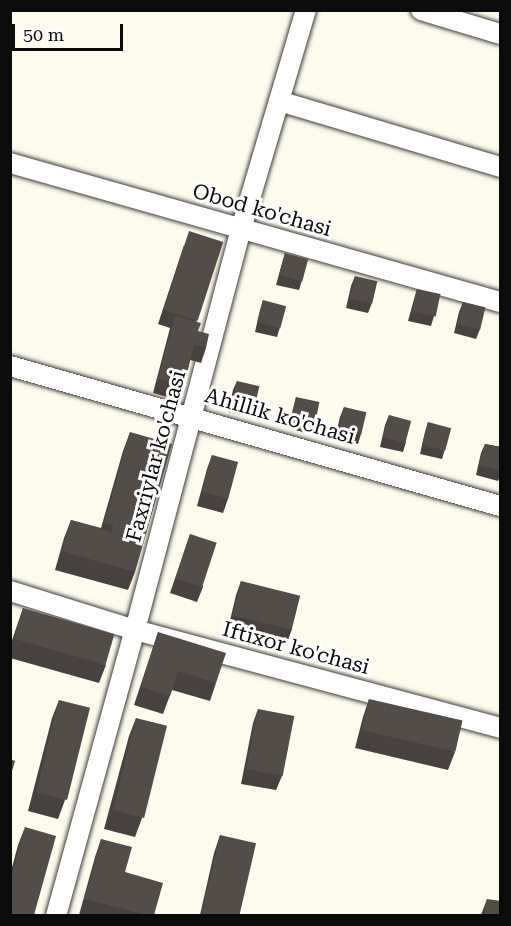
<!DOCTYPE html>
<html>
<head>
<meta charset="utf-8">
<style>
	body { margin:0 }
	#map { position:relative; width:511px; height:926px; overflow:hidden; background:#fdfbeb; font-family:"Roboto Serif",serif }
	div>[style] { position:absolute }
	.roads { filter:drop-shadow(0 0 2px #3e3e3e) drop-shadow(0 0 2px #3e3e3e) }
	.minor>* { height:20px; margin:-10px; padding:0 10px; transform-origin:10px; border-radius:10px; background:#fff }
	.wall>* { inset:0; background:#47423f }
	.building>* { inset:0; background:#524d49; transform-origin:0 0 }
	span { translate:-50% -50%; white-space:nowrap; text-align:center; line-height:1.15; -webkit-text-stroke:6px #fff; paint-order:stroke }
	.street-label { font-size:21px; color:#0b0b0b }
	.frame { position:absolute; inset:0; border:12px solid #0b0b0b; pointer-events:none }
	.scale { position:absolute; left:12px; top:24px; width:111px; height:27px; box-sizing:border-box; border:3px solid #0b0b0b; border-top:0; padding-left:8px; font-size:18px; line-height:21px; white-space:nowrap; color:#0b0b0b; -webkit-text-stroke:4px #fff; paint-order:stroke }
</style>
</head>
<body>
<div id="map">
	<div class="roads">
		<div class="minor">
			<i style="left:421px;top:10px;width:83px;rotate:16.9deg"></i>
			<i style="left:279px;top:101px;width:231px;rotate:16.6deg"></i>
			<i style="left:10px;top:163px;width:509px;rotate:15.84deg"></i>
			<i style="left:10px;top:366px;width:510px;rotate:15.95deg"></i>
			<i style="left:10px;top:591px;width:131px;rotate:17.3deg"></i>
			<i style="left:135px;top:630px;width:378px;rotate:15deg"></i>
			<i style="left:56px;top:916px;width:297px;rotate:-74.6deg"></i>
			<i style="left:135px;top:630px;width:415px;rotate:-75.2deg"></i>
			<i style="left:241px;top:229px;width:228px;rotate:-73.5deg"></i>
		</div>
	</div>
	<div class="wall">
		<i style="clip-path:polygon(184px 245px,198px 331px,206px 348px,201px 363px,190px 360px,184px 385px,178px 400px,153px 393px,170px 328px,158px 324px)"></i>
		<i style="clip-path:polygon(285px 253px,302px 280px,299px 290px,276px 285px,282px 263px)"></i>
		<i style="clip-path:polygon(355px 276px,372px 303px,368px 313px,346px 308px,351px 286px)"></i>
		<i style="clip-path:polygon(417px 289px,434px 316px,431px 326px,408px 321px,414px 299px)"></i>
		<i style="clip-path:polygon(263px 300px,280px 327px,277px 337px,255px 332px,260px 310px)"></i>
		<i style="clip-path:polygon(463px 302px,480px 329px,476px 339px,454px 333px,459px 312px)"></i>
		<i style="clip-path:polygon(237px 381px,254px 407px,251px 417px,228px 412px,233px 390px)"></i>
		<i style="clip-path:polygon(296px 397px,313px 424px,310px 434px,288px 428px)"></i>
		<i style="clip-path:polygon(344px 407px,361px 434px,358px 444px,335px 438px,340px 417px)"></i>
		<i style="clip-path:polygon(389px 415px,406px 442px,403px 452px,380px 447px,385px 425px)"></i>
		<i style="clip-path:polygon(428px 422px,445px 449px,442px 459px,420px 454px,425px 432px)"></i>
		<i style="clip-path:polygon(130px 432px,135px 572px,128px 590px,55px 570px,64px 538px,71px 520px,101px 528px,123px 451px)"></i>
		<i style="clip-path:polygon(485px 444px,501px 447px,501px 474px,498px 481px,476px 475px,481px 453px)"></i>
		<i style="clip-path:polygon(212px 455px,228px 499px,223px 513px,197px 506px,207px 469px)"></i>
		<i style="clip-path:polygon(190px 534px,203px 587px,197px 602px,170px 593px)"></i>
		<i style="clip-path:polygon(241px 581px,292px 629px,287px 643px,228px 629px,236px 595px)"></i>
		<i style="clip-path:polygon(23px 608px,106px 665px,99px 683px,10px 658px,10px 646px)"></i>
		<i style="clip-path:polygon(158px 632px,216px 683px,210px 701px,172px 690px,163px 714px,134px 705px)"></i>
		<i style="clip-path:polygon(369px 699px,455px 752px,448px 770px,355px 748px,363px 717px)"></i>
		<i style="clip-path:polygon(59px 700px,65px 800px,58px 819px,28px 811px,52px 718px)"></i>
		<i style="clip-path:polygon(258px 709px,282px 776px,276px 790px,241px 784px,253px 723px)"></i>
		<i style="clip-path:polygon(136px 718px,142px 818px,135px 837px,104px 829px,129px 736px)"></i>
		<i style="clip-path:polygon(25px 827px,10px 915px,10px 875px,18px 845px)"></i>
		<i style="clip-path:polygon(220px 835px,240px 915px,200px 915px,214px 853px)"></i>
		<i style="clip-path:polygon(101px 839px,125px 872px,154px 915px,79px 915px,95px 857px)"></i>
		<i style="clip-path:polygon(487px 899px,501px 915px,481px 915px)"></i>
	</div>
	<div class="building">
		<i style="left:189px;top:231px;width:36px;height:83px;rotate:18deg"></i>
		<i style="left:285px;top:253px;width:24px;height:23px;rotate:15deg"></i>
		<i style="left:355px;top:276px;width:23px;height:23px;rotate:13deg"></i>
		<i style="left:417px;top:289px;width:24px;height:23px;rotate:12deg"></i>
		<i style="left:263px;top:300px;width:24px;height:23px;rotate:15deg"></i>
		<i style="left:463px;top:302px;width:23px;height:23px;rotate:13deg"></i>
		<i style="clip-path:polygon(175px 316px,201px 323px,198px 331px,209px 334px,206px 348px,194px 345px,184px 385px,158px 379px)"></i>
		<i style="left:237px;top:381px;width:23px;height:22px;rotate:13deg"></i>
		<i style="left:296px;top:397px;width:24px;height:23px;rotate:12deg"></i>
		<i style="left:344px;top:407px;width:23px;height:23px;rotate:13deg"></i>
		<i style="left:389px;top:415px;width:23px;height:23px;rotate:15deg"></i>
		<i style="left:428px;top:422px;width:24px;height:23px;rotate:15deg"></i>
		<i style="clip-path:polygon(130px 432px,172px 444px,135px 572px,62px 551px,71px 520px,112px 532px,113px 525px,104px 523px)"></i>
		<i style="clip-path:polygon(485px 444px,501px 447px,501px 471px,479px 465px)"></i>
		<i style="left:212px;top:455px;width:27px;height:38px;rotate:15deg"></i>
		<i style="left:190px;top:534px;width:28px;height:47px;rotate:18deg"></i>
		<i style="left:241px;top:581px;width:61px;height:35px;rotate:14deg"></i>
		<i style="left:23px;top:608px;width:95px;height:32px;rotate:16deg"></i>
		<i style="clip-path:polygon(158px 632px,226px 653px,216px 683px,178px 671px,170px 696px,141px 687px)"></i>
		<i style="left:369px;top:699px;width:96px;height:32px;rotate:13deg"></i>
		<i style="left:59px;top:700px;width:32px;height:95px;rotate:14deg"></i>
		<i style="left:258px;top:709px;width:37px;height:61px;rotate:11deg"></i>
		<i style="left:136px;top:718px;width:32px;height:95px;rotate:14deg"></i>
		<i style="clip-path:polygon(10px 759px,15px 761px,10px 778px)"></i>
		<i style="clip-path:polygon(25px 827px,56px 836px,34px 915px,10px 915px,10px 882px)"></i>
		<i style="left:220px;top:835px;width:37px;height:82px;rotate:13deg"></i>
		<i style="clip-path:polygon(101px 839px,132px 847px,125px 872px,163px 883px,154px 915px,147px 915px,85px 899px)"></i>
		<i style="clip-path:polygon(487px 899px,501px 901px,501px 915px,484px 915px)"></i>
	</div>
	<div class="street-label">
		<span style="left:262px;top:210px;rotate:16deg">Obod ko'chasi</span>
		<span style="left:280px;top:416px;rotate:16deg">Ahillik ko'chasi</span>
		<span style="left:156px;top:456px;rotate:-75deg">Faxriylar ko'chasi</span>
		<span style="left:296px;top:648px;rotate:15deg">Iftixor ko'chasi</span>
	</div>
	<div class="frame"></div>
	<div class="scale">50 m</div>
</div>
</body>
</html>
